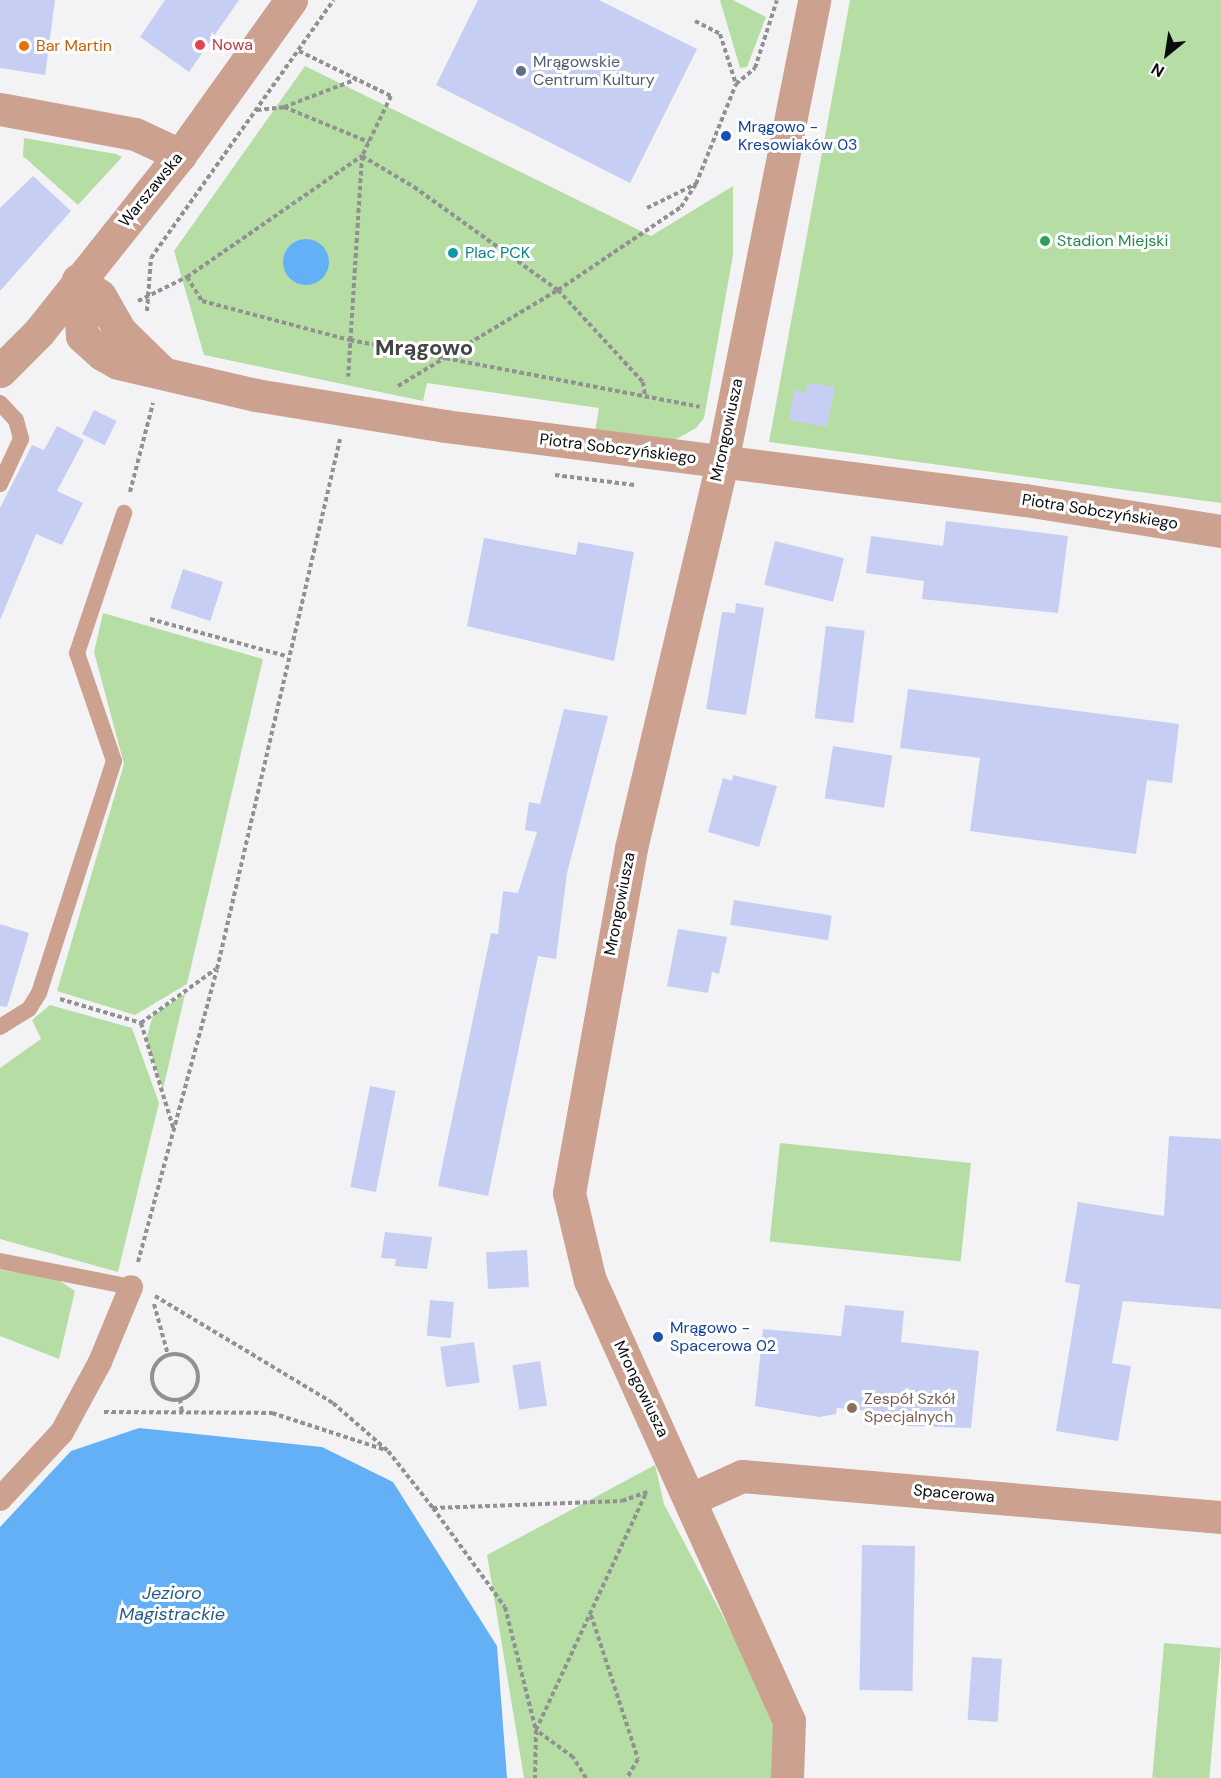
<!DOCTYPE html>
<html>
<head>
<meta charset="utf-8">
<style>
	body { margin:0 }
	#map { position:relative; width:1221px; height:1778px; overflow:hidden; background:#f3f3f5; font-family:"DM Sans",sans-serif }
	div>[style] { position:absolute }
	.green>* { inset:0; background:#b6dea4; transform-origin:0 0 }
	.water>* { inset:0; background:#64b0f7 }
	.round { border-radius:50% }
	.building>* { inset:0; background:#c7cef3; transform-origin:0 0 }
	.path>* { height:4px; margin-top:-2px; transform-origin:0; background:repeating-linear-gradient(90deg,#919192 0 4.5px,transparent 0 7.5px) }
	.path>.ring { margin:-2px; padding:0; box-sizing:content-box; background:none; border:4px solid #919192; border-radius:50% }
	.service>* { height:16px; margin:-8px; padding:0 8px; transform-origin:8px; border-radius:8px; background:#cda190 }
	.pedestrian>* { height:24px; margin:-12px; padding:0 12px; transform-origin:12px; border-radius:12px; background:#cda190 }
	.minor>* { height:33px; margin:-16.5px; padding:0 16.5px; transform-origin:16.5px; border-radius:16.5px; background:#cda190 }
	.tertiary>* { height:33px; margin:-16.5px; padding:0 16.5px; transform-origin:16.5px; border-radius:16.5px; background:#cda190 }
	.dots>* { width:16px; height:16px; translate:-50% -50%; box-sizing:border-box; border:3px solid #fff; border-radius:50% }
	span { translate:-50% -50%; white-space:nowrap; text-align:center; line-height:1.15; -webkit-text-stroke:6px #fff; paint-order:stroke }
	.health-label { font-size:16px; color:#be3a42 }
	.left { translate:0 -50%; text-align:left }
	.food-label { font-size:16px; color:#c56008 }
	.service-label { font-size:16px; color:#4e5e75 }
	.transit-label { font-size:16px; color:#164399 }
	.street-label { font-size:16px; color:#0b0b0c }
	.leisure-label { font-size:16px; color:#27864d }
	.culture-label { font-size:16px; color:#0d838f }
	.education-label { font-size:16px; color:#785e54 }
	.water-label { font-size:18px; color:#255a89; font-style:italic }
	.district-label { font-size:22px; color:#454546; font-weight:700 }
	.north { position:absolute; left:1137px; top:24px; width:60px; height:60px; -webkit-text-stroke:4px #fff; paint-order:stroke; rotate:210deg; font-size:16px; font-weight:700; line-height:24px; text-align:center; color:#0b0b0c }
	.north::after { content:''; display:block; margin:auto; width:21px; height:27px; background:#0b0b0c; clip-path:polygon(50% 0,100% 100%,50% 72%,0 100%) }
</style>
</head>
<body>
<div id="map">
	<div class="green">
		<i style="clip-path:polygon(720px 0,733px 0,766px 17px,747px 67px,740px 68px)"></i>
		<i style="clip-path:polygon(850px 0,1221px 0,1221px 503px,769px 442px)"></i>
		<i style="clip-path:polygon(305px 66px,651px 236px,733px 186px,733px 255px,704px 418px,696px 428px,673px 441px,595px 431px,599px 408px,427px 383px,423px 401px,204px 355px,174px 251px)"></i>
		<i style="clip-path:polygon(24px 138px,116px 154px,122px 157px,78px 205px,23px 156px)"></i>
		<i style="clip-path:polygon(103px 613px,263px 659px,187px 984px,135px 1015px,57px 991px,124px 764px,94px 652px)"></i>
		<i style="clip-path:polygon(185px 994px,163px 1089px,146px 1040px,153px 1015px)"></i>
		<i style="clip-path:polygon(50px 1005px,132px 1028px,159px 1103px,118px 1272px,0 1239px,0 1068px,41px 1039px,32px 1020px)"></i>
		<i style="left:780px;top:1143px;width:192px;height:99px;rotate:6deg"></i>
		<i style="clip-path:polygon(0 1270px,54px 1277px,75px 1291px,59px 1359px,0 1336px)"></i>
		<i style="clip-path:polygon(655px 1465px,664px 1504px,779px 1723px,774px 1778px,524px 1778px,487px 1555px)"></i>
		<i style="left:1164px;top:1643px;width:57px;height:135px;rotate:5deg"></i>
	</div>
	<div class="water">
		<i class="round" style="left:283px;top:239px;width:46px;height:46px"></i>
		<i style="clip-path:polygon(139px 1428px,322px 1447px,393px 1482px,497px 1646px,507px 1778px,0 1778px,0 1527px,71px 1451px)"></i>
	</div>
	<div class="building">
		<i style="clip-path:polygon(0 0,55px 0,45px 75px,0 68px)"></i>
		<i style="clip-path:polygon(165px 0,239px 0,189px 72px,140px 37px)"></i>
		<i style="clip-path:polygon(478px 0,599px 0,697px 49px,630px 183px,436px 85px)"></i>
		<i style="clip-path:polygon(33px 176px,71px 211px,0 291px,0 208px)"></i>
		<i style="clip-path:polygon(807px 383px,835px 387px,827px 427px,789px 420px,794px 390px,806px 393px)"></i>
		<i style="left:94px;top:410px;width:25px;height:27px;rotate:26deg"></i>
		<i style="clip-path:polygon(57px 426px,84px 440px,57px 491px,83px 503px,62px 545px,36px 534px,0 620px,0 508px,32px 445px,44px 450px)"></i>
		<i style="clip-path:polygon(946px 521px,1068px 536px,1058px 613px,922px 599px,924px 581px,866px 573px,871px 536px,943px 546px)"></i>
		<i style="clip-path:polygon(484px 538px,576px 555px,578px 542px,634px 552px,614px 661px,467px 626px)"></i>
		<i style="left:775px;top:541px;width:71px;height:45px;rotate:14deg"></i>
		<i style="left:183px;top:569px;width:42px;height:41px;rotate:18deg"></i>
		<i style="clip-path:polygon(736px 603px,764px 608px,746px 715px,706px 709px,722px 612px,735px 613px)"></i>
		<i style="left:826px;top:626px;width:39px;height:93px;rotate:7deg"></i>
		<i style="clip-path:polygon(908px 689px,1179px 724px,1172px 783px,1147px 780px,1136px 854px,970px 831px,980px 758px,900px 748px)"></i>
		<i style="clip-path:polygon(564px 709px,608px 716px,567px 873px,556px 959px,538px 956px,488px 1196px,438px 1186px,491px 933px,498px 934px,503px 891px,518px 893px,537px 832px,525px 830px,529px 802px,540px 804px)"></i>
		<i style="left:833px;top:746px;width:60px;height:53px;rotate:9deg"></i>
		<i style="clip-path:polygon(733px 775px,777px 786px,759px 847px,708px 832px,723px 778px,732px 781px)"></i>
		<i style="left:734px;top:900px;width:99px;height:25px;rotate:9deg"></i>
		<i style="clip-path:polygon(0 924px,29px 933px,7px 1007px,0 1006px)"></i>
		<i style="clip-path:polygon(678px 929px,727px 937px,719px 974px,712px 972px,708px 993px,667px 986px)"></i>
		<i style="left:370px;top:1086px;width:26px;height:103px;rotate:11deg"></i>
		<i style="clip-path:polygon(1169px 1136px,1221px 1139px,1221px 1309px,1123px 1301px,1112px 1363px,1131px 1366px,1118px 1441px,1056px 1431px,1080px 1285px,1065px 1282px,1078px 1202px,1164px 1216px)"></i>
		<i style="clip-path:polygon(385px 1232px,432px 1237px,427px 1269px,395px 1266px,396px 1259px,381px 1258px)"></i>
		<i style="left:527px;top:1250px;width:37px;height:41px;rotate:87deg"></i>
		<i style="left:430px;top:1300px;width:24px;height:36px;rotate:5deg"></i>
		<i style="clip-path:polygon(845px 1305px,904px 1311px,901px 1342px,979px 1351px,971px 1428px,906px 1426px,890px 1420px,890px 1413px,837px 1408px,836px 1414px,819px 1417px,755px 1406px,763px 1329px,841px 1336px)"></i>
		<i style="left:474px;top:1342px;width:41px;height:34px;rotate:82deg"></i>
		<i style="left:540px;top:1361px;width:45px;height:28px;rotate:81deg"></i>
		<i style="left:862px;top:1545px;width:53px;height:145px;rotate:1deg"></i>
		<i style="left:972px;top:1657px;width:30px;height:63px;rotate:4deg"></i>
	</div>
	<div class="path">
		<i style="left:695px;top:21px;width:28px;rotate:27deg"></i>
		<i style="left:720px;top:34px;width:52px;rotate:72.3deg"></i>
		<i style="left:299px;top:51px;width:102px;rotate:26.1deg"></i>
		<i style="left:391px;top:96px;width:67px;rotate:115.8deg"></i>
		<i style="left:362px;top:156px;width:221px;rotate:93.6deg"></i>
		<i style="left:284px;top:107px;width:92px;rotate:22.4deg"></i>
		<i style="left:257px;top:110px;width:27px;rotate:-6deg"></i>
		<i style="left:284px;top:107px;width:78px;rotate:-21deg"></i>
		<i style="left:647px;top:208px;width:55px;rotate:-26.1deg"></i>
		<i style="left:696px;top:184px;width:108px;rotate:-68.2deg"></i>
		<i style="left:736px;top:84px;width:25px;rotate:-40deg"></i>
		<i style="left:755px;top:68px;width:71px;rotate:-72.1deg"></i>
		<i style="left:187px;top:277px;width:28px;rotate:58deg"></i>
		<i style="left:202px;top:301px;width:153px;rotate:14.8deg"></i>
		<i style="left:350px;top:340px;width:356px;rotate:10.8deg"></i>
		<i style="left:138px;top:301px;width:55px;rotate:-26.1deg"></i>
		<i style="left:187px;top:277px;width:213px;rotate:-34.7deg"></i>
		<i style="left:362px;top:156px;width:61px;rotate:30.8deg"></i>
		<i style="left:414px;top:187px;width:177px;rotate:35.6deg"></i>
		<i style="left:558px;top:290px;width:125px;rotate:47.3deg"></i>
		<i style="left:643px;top:382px;width:14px;rotate:82deg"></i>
		<i style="left:147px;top:311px;width:53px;rotate:-85.7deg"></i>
		<i style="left:151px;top:258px;width:316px;rotate:-54.7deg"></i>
		<i style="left:398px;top:386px;width:187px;rotate:-31deg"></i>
		<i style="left:558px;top:290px;width:148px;rotate:-34deg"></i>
		<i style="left:681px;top:207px;width:27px;rotate:-57deg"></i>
		<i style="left:555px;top:475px;width:80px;rotate:7.2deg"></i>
		<i style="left:130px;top:492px;width:92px;rotate:-75.5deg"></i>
		<i style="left:150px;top:619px;width:141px;rotate:15.2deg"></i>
		<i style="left:60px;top:999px;width:84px;rotate:16.5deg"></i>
		<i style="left:141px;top:1023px;width:92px;rotate:-35.8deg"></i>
		<i style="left:141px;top:1023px;width:112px;rotate:72.9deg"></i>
		<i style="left:138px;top:1262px;width:303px;rotate:-74.9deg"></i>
		<i style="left:217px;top:969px;width:544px;rotate:-76.93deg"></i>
		<i style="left:155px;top:1296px;width:208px;rotate:31deg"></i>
		<i style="left:333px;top:1403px;width:73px;rotate:41.1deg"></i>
		<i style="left:388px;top:1451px;width:73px;rotate:51.7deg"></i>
		<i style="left:433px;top:1508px;width:122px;rotate:54deg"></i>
		<i style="left:505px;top:1607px;width:127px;rotate:75.9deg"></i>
		<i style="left:536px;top:1730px;width:48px;rotate:91.2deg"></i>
		<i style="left:154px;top:1304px;width:53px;rotate:74.6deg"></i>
		<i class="ring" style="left:152px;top:1354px;width:42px;height:42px"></i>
		<i style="left:180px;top:1399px;width:14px;rotate:82deg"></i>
		<i style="left:104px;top:1412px;width:168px;rotate:0.3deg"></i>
		<i style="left:272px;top:1413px;width:119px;rotate:18.1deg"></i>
		<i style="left:433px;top:1508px;width:189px;rotate:-2.1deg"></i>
		<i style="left:622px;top:1501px;width:27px;rotate:-20deg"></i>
		<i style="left:591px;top:1615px;width:151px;rotate:71.9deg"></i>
		<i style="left:638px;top:1759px;width:22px;rotate:120deg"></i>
		<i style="left:586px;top:1778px;width:25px;rotate:-122deg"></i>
		<i style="left:573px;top:1757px;width:46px;rotate:-143.9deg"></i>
		<i style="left:536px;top:1730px;width:261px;rotate:-65.1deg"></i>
	</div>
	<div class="service">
		<i style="left:0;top:403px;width:23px;rotate:47deg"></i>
		<i style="left:16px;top:420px;width:20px;rotate:75deg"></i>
		<i style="left:21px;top:439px;width:50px;rotate:115deg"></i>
		<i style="left:0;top:1027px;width:34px;rotate:-32deg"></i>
		<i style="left:29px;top:1009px;width:19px;rotate:-58deg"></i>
		<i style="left:39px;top:993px;width:244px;rotate:-72.1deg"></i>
		<i style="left:114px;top:761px;width:114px;rotate:-108.9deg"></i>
		<i style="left:77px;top:653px;width:148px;rotate:-71.4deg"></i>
		<i style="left:0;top:1261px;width:134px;rotate:11.2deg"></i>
	</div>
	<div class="pedestrian">
		<i style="left:0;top:1499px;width:91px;rotate:-47.2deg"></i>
		<i style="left:62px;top:1432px;width:80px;rotate:-61.5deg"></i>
		<i style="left:100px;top:1362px;width:81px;rotate:-67.5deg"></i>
	</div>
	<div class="minor">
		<i style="left:0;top:109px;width:137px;rotate:10.5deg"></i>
		<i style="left:135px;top:134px;width:50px;rotate:25deg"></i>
		<i style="left:78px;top:280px;width:56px;rotate:85.9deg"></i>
		<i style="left:82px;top:336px;width:27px;rotate:42deg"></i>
		<i style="left:102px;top:354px;width:18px;rotate:29deg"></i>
		<i style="left:118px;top:363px;width:142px;rotate:13.1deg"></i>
		<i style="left:256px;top:395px;width:192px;rotate:9.3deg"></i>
		<i style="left:445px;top:426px;width:585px;rotate:7.27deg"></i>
		<i style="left:1025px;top:500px;width:198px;rotate:9deg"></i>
		<i style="left:78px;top:280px;width:27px;rotate:36deg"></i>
		<i style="left:100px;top:296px;width:40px;rotate:60.3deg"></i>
		<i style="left:120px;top:331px;width:56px;rotate:44.3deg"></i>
		<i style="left:0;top:371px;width:55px;rotate:-45deg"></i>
		<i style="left:39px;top:332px;width:226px;rotate:-51.5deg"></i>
		<i style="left:180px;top:155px;width:191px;rotate:-54.4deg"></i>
		<i style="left:691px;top:1499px;width:56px;rotate:-24.3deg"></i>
		<i style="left:742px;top:1476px;width:481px;rotate:4.9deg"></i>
	</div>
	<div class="tertiary">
		<i style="left:787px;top:1778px;width:57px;rotate:-88deg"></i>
		<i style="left:789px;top:1721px;width:483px;rotate:-114.3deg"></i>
		<i style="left:590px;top:1281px;width:90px;rotate:-103.4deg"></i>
		<i style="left:569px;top:1193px;width:351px;rotate:-79.8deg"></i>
		<i style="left:631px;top:848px;width:397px;rotate:-76.7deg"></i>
		<i style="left:722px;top:462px;width:471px;rotate:-78.7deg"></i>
	</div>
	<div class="dots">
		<i style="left:200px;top:45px;background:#e0444e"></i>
		<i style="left:24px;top:46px;background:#e8710a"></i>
		<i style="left:521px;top:71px;background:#5c6f8a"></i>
		<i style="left:726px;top:136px;background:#1a4fb4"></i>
		<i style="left:1045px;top:241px;background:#2e9e5b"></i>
		<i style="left:453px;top:253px;background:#0f9aa8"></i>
		<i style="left:658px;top:1337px;background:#1a4fb4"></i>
		<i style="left:852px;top:1408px;background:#8d6e63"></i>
	</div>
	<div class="health-label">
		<span class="left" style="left:212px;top:45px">Nowa</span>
	</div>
	<div class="food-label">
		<span class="left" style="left:36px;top:46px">Bar Martin</span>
	</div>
	<div class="service-label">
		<span class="left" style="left:533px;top:71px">Mrągowskie<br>Centrum Kultury</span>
	</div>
	<div class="transit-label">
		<span class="left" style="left:738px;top:136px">Mrągowo -<br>Kresowiaków 03</span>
		<span class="left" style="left:670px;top:1337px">Mrągowo -<br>Spacerowa 02</span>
	</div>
	<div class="street-label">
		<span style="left:151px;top:190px;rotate:-51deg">Warszawska</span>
		<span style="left:727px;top:430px;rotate:-78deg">Mrongowiusza</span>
		<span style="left:618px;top:449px;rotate:7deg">Piotra Sobczyńskiego</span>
		<span style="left:1100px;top:512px;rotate:9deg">Piotra Sobczyńskiego</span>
		<span style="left:620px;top:904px;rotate:-79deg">Mrongowiusza</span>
		<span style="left:641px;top:1389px;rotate:64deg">Mrongowiusza</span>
		<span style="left:954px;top:1494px;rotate:5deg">Spacerowa</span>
	</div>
	<div class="leisure-label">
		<span class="left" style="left:1057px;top:241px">Stadion Miejski</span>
	</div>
	<div class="culture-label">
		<span class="left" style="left:465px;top:253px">Plac PCK</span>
	</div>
	<div class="education-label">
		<span class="left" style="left:864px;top:1408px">Zespół Szkół<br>Specjalnych</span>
	</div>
	<div class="water-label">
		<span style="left:172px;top:1604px">Jezioro<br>Magistrackie</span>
	</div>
	<div class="district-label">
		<span style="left:424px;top:348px">Mrągowo</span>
	</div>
	<div class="north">N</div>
</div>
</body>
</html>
